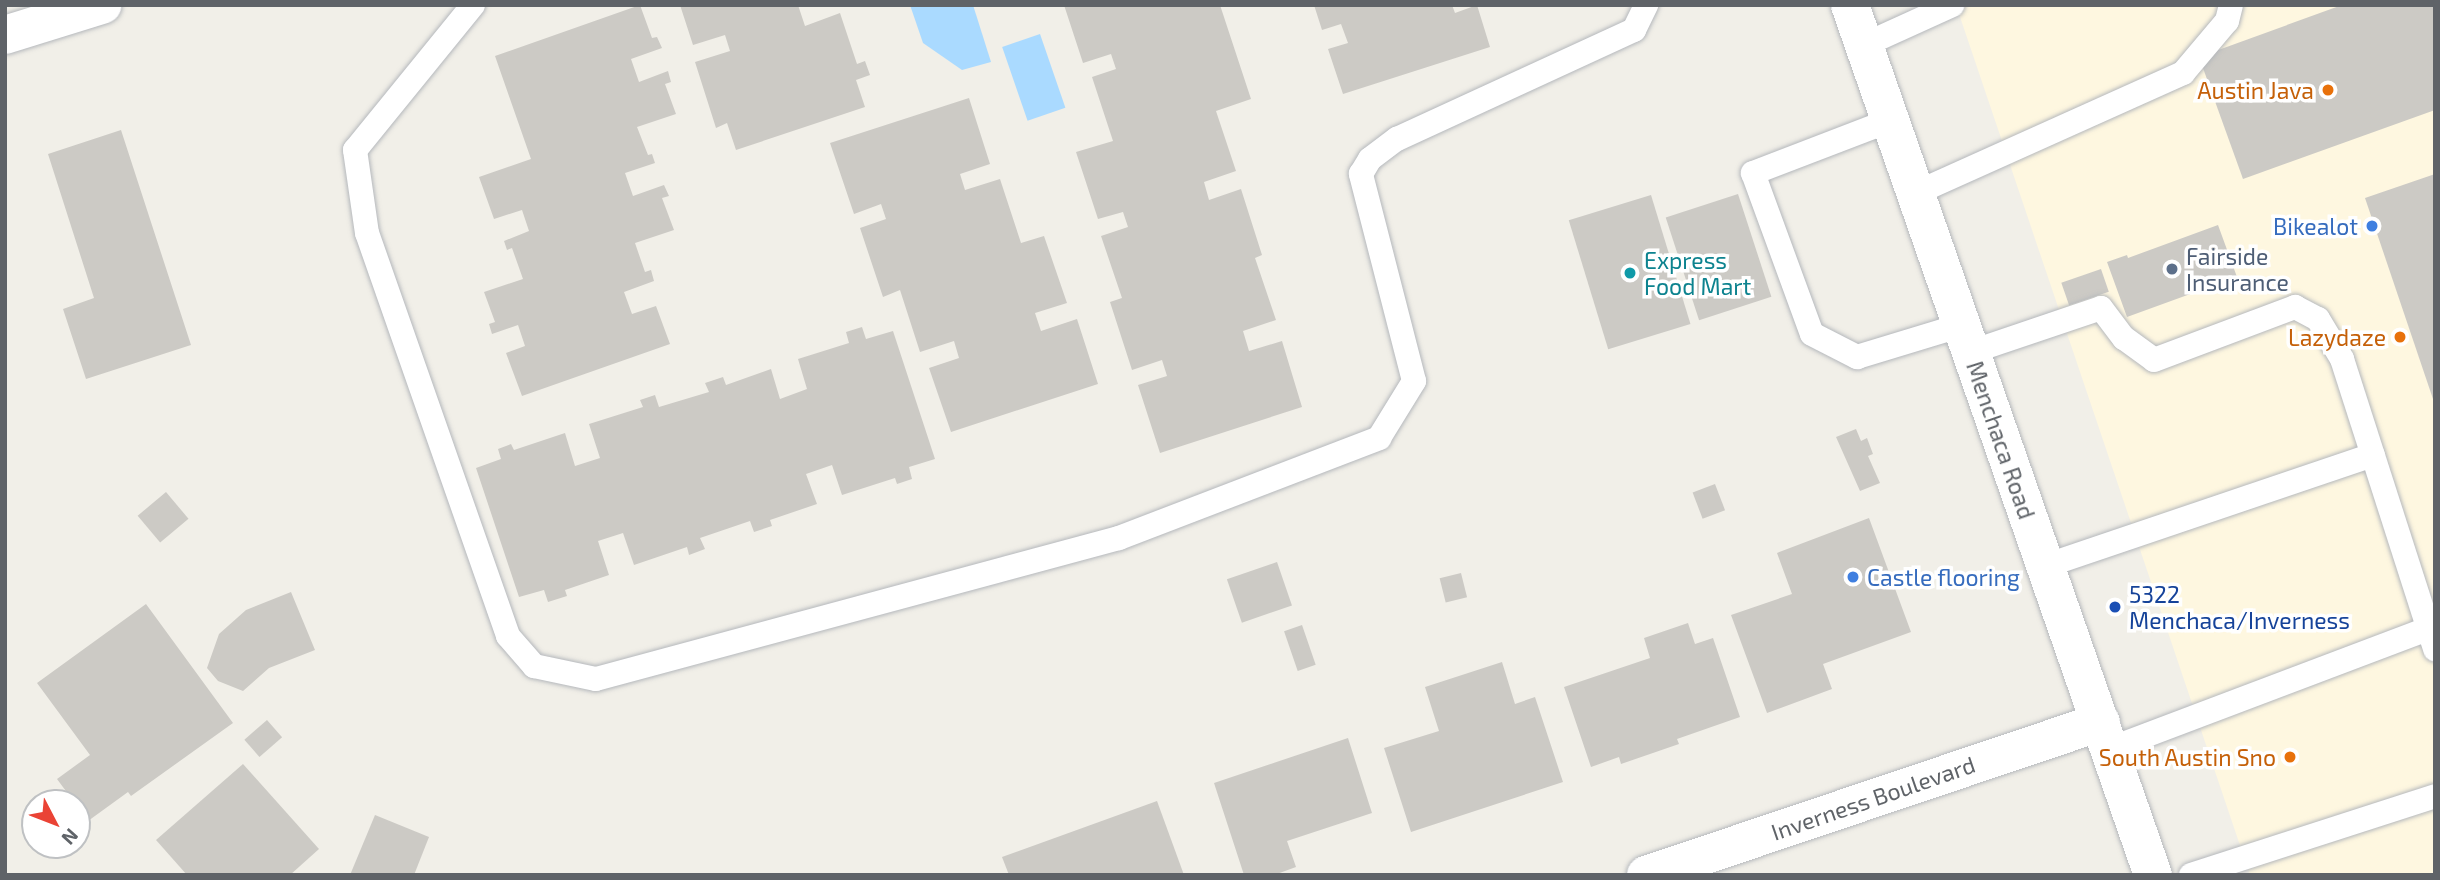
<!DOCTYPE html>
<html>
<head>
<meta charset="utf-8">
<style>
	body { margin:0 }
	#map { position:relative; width:2440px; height:880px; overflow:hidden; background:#f1efe8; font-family:"Exo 2",sans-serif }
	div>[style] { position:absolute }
	.commercial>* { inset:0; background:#fef7e0 }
	.water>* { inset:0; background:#aadaff; transform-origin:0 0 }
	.building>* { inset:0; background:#cccac5; transform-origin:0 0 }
	.roads { filter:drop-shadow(0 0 2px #b5b8bc) drop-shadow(0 0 2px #b5b8bc) }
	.service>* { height:24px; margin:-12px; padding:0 12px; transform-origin:12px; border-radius:12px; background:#fff }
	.minor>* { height:38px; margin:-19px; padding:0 19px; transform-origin:19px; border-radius:19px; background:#fff }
	.secondary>* { height:38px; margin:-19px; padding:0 19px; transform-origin:19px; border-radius:19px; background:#fff }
	.dots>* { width:19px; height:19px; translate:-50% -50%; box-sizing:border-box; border:4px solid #fff; border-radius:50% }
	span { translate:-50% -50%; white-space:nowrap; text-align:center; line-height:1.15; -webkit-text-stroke:7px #fff; paint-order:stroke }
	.food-label { font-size:23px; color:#c56008 }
	.right { translate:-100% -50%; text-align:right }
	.shop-label { font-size:23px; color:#366cbe }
	.left { translate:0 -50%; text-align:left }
	.service-label { font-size:23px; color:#4e5e75 }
	.culture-label { font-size:23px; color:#0d838f }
	.street-label { font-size:23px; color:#5f6368 }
	.transit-label { font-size:23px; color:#164399 }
	.frame { position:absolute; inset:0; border:7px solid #5f6368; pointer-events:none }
	.north { position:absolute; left:21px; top:789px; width:70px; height:70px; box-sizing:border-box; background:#fff; border:2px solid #bfc1c3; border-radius:50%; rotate:132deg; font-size:19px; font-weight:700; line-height:28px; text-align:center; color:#5f6368 }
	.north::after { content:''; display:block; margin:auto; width:24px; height:32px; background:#ea4335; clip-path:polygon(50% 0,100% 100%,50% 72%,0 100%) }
</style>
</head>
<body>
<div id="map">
	<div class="commercial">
		<i style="clip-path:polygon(1956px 5px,2435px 5px,2435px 875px,2250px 875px)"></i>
	</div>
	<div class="water">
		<i style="clip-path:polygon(910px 5px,973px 5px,991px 62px,962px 70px,923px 43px)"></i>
		<i style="left:1040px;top:34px;width:78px;height:40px;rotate:71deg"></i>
	</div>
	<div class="building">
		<i style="clip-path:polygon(640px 5px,652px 38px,657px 37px,662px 48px,631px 59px,639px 82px,668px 71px,671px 82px,665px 84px,676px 114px,637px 127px,648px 155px,652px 154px,655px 163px,625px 173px,633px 196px,664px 185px,669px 196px,662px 198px,674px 230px,635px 243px,645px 272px,651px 270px,654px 281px,624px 292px,632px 314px,656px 306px,670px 344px,522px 396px,506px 353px,525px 346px,518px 325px,492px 334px,489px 324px,495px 322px,484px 292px,523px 279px,512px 248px,507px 250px,504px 241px,529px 231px,522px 210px,494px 219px,479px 177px,531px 159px,495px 56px)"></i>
		<i style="clip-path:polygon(680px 5px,798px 5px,805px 26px,840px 13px,857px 64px,865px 61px,870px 75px,856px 80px,865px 107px,736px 150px,727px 123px,716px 128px,695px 62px,730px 51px,725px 35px,693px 45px)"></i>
		<i style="clip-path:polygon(1064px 5px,1220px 5px,1251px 99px,1216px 111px,1236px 171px,1204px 182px,1209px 200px,1241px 189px,1262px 255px,1255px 258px,1276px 320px,1243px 331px,1249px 351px,1282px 341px,1302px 407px,1160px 453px,1138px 385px,1167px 376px,1162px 360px,1132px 370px,1110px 302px,1122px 298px,1101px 236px,1128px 227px,1123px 212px,1098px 219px,1076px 152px,1113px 141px,1092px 77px,1116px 69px,1111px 54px,1083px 63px)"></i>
		<i style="clip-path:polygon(1314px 5px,1452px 5px,1455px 13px,1477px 5px,1490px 47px,1343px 94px,1328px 49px,1348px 43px,1341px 24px,1322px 30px)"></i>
		<i style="clip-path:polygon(2342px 5px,2435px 5px,2435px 110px,2243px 179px,2199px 57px)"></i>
		<i style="clip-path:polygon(969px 98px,990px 164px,960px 174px,965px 190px,1000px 179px,1021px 243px,1044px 236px,1067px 303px,1035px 313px,1041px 331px,1077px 319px,1098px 384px,951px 432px,929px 368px,959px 358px,954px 341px,920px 352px,900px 290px,883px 297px,860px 228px,886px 219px,881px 204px,854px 214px,830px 143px)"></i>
		<i style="clip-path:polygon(121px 130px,191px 345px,86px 379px,63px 309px,94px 298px,48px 154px)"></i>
		<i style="clip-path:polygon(2435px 174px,2435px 402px,2434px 402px,2365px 198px)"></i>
		<i style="left:1738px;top:194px;width:108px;height:76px;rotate:72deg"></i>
		<i style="left:1651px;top:195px;width:135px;height:86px;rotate:73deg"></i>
		<i style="clip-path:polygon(2218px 225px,2237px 277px,2127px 317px,2107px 262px,2127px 255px,2128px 258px)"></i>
		<i style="left:2101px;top:269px;width:24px;height:42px;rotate:71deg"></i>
		<i style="clip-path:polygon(862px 327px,866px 339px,893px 331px,935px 459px,909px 467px,912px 479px,897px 484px,895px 478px,842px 495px,832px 465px,806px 474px,817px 504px,770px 520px,772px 526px,754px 532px,750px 521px,700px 538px,705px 549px,689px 555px,687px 547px,634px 565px,623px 533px,598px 541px,609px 575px,565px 590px,567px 596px,548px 602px,544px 590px,519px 597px,476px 468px,501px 459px,498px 449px,511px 444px,514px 450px,565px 433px,575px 466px,600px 458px,589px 424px,643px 407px,640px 400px,655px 395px,659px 407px,709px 392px,705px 383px,723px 377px,726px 385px,771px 369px,780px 399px,807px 389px,798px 359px,849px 343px,846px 332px)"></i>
		<i style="clip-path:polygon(1856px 429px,1861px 441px,1867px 438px,1873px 454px,1868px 456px,1880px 483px,1860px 491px,1836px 437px)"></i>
		<i style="left:1715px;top:484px;width:28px;height:24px;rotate:69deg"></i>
		<i style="left:166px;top:492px;width:35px;height:37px;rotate:50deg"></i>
		<i style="clip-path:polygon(1869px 518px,1911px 632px,1823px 664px,1832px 689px,1767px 713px,1731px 615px,1792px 594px,1777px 553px)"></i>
		<i style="left:1277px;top:562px;width:46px;height:53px;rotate:71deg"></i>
		<i style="left:1461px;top:573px;width:25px;height:22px;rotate:76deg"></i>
		<i style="clip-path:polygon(291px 592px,315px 650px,269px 668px,243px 691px,218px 681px,207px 668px,219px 634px,246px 610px)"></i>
		<i style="clip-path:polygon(146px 604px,233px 723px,131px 796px,128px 792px,88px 821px,57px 779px,90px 755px,37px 683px)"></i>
		<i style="clip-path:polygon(1688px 623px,1695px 644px,1713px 638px,1740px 717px,1677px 739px,1679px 744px,1621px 764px,1619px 757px,1591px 767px,1564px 687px,1650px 658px,1644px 638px)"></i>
		<i style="left:1302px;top:625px;width:42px;height:19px;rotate:71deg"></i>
		<i style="clip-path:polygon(1502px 662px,1515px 704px,1535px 697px,1563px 782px,1411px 832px,1384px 748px,1439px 731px,1425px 687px)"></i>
		<i style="left:267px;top:720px;width:23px;height:30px;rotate:49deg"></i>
		<i style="clip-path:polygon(1348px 738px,1372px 813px,1287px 841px,1296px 867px,1274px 875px,1244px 875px,1214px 783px)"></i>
		<i style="clip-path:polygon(243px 764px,319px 849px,290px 875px,187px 875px,156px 840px)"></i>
		<i style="clip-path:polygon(1157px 801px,1184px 875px,1009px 875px,1002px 857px)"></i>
		<i style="clip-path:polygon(375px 815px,429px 837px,414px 875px,350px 875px)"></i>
	</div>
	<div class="roads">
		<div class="service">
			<i style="left:473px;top:5px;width:187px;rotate:129.1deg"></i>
			<i style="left:355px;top:150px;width:84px;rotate:81.8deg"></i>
			<i style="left:367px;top:233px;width:427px;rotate:70.7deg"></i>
			<i style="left:508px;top:636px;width:40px;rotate:49deg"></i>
			<i style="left:534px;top:666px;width:63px;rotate:11.8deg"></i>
			<i style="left:596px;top:679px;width:542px;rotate:-15.09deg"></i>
			<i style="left:1119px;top:538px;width:279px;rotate:-21deg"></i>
			<i style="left:1379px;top:438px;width:67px;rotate:-58.4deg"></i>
			<i style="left:1414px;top:381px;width:214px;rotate:-104.4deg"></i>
			<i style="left:1361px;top:174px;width:17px;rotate:-59deg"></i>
			<i style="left:1370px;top:159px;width:34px;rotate:-37deg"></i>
			<i style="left:1397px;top:139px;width:261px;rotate:-24.7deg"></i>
			<i style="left:1634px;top:30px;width:28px;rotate:-64deg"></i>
			<i style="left:1864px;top:45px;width:97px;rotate:-24.4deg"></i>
			<i style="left:1891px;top:120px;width:148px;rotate:159deg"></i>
			<i style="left:1753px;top:173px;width:171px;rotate:69.9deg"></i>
			<i style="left:1812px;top:334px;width:51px;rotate:27.1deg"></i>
			<i style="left:1857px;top:357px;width:110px;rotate:-16.9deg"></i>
			<i style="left:1916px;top:193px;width:293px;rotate:-24.2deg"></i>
			<i style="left:2183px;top:73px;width:68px;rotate:-49.8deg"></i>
			<i style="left:2227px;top:21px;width:16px;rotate:-76deg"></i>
			<i style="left:1971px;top:352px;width:137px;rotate:-18.7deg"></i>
			<i style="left:2101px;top:308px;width:38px;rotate:53deg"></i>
			<i style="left:2124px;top:338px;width:37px;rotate:36deg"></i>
			<i style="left:2154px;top:360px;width:151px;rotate:-20.6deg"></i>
			<i style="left:2295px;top:307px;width:26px;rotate:28deg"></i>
			<i style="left:2318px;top:319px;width:47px;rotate:59deg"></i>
			<i style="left:2342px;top:359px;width:305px;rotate:72.2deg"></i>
			<i style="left:2045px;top:566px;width:346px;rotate:-18.7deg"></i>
			<i style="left:2110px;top:749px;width:340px;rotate:-20.7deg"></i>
			<i style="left:2191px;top:875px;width:256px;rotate:-17.9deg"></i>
		</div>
		<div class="minor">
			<i style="left:5px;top:35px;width:102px;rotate:-17.2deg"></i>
			<i style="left:1646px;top:875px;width:480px;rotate:-18.6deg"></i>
		</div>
		<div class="secondary">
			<i style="left:1850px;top:5px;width:921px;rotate:70.8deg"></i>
		</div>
	</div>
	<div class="dots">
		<i style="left:2328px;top:90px;background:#e8710a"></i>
		<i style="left:2372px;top:226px;background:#3f7fe0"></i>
		<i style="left:2172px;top:269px;background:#5c6f8a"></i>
		<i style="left:1630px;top:273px;background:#0f9aa8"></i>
		<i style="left:2400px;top:337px;background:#e8710a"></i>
		<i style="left:1853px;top:577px;background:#3f7fe0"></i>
		<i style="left:2115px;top:607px;background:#1a4fb4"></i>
		<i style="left:2290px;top:757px;background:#e8710a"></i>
	</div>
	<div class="food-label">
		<span class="right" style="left:2314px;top:90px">Austin Java</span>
		<span class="right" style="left:2386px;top:337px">Lazydaze</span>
		<span class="right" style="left:2276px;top:757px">South Austin Sno</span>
	</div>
	<div class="shop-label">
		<span class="right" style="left:2358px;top:226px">Bikealot</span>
		<span class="left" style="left:1867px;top:577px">Castle flooring</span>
	</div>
	<div class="service-label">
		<span class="left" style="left:2186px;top:269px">Fairside<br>Insurance</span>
	</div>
	<div class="culture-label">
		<span class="left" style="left:1644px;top:273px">Express<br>Food Mart</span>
	</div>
	<div class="street-label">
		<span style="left:2001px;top:440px;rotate:71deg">Menchaca Road</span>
		<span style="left:1873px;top:798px;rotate:-19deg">Inverness Boulevard</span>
	</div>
	<div class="transit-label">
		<span class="left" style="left:2129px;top:607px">5322<br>Menchaca/Inverness</span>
	</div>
	<div class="frame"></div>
	<div class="north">N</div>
</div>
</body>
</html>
